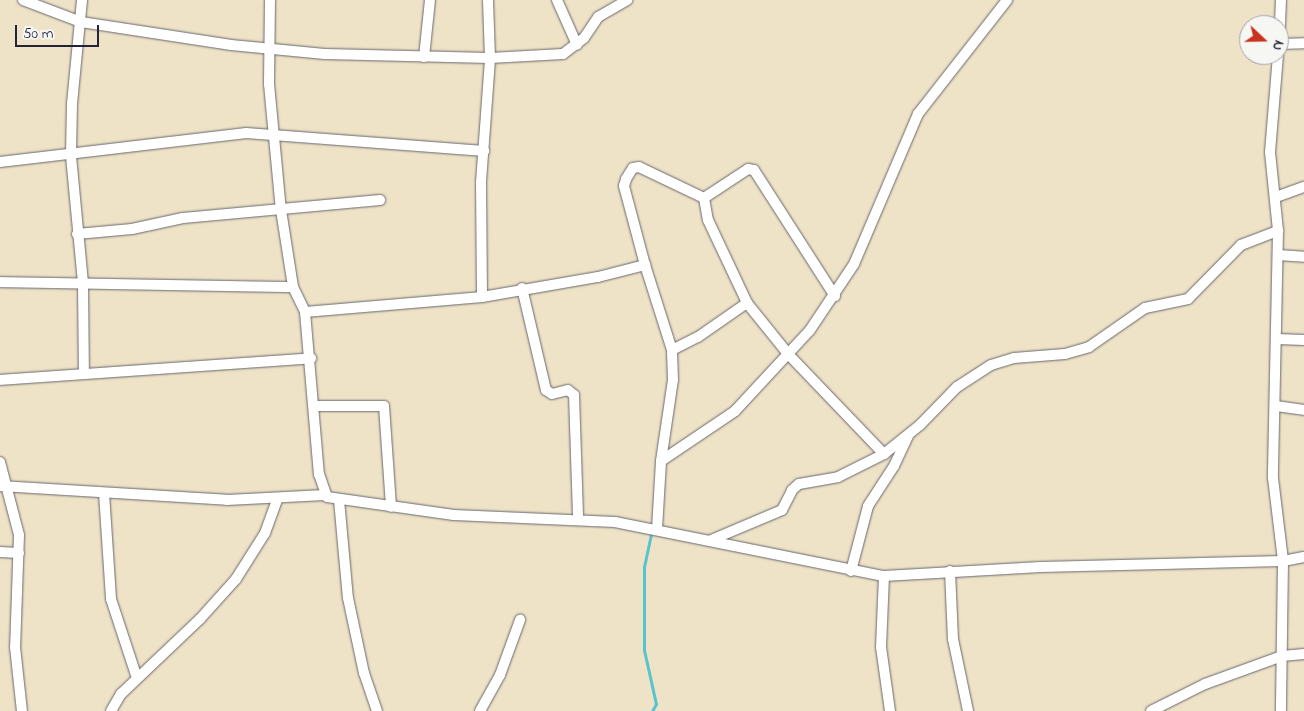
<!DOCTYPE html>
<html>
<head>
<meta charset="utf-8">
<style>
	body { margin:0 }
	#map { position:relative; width:1304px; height:711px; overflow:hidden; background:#eee3c7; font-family:"Indie Flower",sans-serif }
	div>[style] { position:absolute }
	.stream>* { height:3px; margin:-1.5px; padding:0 1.5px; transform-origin:1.5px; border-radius:1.5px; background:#58c5ce }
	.roads { filter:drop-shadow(0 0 1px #69666c) drop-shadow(0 0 1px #69666c) }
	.street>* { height:10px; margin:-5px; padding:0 5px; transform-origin:5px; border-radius:5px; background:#fff }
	span { translate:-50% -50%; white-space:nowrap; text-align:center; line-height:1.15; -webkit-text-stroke:4.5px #f6f6f2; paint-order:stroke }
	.north { position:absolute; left:1239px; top:15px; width:50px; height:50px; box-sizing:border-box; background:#f6f6f2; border:1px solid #a1a1a9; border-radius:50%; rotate:111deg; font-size:14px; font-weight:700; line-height:20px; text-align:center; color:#22223b }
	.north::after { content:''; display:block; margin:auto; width:18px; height:22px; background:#c8321e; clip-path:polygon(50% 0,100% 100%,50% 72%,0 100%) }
	.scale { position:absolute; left:15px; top:25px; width:84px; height:22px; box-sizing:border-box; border:2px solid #22223b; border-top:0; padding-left:6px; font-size:15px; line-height:18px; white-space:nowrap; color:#22223b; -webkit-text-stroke:4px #f6f6f2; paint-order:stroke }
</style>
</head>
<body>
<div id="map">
	<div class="stream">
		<i style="left:651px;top:534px;width:34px;rotate:102deg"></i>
		<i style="left:644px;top:567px;width:83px;rotate:90deg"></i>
		<i style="left:644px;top:650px;width:55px;rotate:77.5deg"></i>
		<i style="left:656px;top:704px;width:8px;rotate:120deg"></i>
	</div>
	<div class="roads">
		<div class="street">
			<i style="left:23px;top:0;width:62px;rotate:20.8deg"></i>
			<i style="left:81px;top:22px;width:152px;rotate:8.7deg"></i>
			<i style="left:231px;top:45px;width:94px;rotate:5.5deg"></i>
			<i style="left:325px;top:54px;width:165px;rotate:1.4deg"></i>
			<i style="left:490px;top:58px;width:73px;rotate:-3.1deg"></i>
			<i style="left:563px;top:54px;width:26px;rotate:-37deg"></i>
			<i style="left:584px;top:38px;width:25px;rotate:-56deg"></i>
			<i style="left:598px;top:17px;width:34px;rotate:-30deg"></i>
			<i style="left:82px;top:0;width:103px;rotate:95.5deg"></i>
			<i style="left:72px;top:103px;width:53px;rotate:91.1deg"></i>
			<i style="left:71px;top:156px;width:129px;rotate:84.6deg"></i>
			<i style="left:83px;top:284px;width:89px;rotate:89.4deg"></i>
			<i style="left:270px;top:0;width:84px;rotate:90.7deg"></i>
			<i style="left:269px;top:84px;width:127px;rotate:84.6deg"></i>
			<i style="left:281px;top:210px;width:78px;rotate:81.1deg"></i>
			<i style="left:293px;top:287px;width:28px;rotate:64deg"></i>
			<i style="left:305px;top:312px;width:163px;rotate:85.1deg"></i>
			<i style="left:319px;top:474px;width:24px;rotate:71deg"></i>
			<i style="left:327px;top:497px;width:128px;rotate:8.1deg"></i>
			<i style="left:454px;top:515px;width:161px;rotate:2.5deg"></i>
			<i style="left:615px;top:522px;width:274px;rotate:11.4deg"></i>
			<i style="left:884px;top:576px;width:157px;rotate:-3.3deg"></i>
			<i style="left:1041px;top:567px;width:242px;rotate:-1.4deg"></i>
			<i style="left:1283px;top:561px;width:21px;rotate:-11deg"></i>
			<i style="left:557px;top:0;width:49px;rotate:66deg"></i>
			<i style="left:1280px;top:44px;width:24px;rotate:-2deg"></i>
			<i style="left:1279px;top:49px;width:49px;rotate:-87.7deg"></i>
			<i style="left:1278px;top:55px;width:97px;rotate:94.7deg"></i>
			<i style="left:1270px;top:152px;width:79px;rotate:84.2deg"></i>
			<i style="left:1278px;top:231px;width:247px;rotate:91.2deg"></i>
			<i style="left:1273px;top:478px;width:84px;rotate:83.1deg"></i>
			<i style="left:1283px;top:561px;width:150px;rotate:90.8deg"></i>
			<i style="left:424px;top:57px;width:57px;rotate:-84deg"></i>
			<i style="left:0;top:162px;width:248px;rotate:-6.7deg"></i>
			<i style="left:246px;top:133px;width:239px;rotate:4.3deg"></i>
			<i style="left:1276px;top:197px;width:30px;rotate:-20deg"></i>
			<i style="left:704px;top:198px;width:22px;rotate:80deg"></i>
			<i style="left:708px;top:220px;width:92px;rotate:64.8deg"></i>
			<i style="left:747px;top:303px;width:67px;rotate:51.1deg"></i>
			<i style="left:789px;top:355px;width:137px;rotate:46.2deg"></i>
			<i style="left:704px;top:198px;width:53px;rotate:-33.4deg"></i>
			<i style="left:748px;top:169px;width:6px;rotate:9deg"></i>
			<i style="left:754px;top:170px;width:150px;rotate:57.3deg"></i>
			<i style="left:77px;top:234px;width:55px;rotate:-5.2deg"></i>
			<i style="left:132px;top:229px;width:52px;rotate:-12.2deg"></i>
			<i style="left:183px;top:218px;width:198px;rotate:-5.2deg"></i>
			<i style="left:1278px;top:255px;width:26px;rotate:4deg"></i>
			<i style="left:0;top:282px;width:293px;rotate:1deg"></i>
			<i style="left:522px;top:288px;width:105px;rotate:76.8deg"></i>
			<i style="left:546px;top:390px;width:7px;rotate:34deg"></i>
			<i style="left:552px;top:394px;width:16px;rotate:-14deg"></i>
			<i style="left:568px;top:390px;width:8px;rotate:40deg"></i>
			<i style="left:574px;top:395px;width:123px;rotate:88.1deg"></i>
			<i style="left:482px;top:297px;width:115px;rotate:-90.5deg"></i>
			<i style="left:481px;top:182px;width:124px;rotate:-85.8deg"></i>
			<i style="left:490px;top:58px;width:58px;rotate:-92deg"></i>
			<i style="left:305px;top:312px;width:178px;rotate:-4.8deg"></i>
			<i style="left:482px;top:297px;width:118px;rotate:-9.8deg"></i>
			<i style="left:598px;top:277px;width:49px;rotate:-14.3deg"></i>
			<i style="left:1277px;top:339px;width:27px;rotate:2deg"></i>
			<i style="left:672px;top:350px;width:29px;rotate:-27deg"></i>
			<i style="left:698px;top:337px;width:60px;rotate:-34.8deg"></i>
			<i style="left:0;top:380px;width:312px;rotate:-4deg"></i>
			<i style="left:314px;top:406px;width:70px"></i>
			<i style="left:384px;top:406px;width:101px;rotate:86deg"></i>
			<i style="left:1276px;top:406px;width:28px;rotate:8deg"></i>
			<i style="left:661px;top:461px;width:89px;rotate:-34deg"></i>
			<i style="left:735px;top:411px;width:110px;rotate:-47.2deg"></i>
			<i style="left:810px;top:330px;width:79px;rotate:-56.3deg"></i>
			<i style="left:854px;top:264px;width:163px;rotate:-66.9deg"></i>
			<i style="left:918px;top:114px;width:145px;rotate:-52deg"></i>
			<i style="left:0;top:462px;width:75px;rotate:75.4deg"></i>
			<i style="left:19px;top:535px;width:112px;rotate:92deg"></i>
			<i style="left:15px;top:647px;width:64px;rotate:83.8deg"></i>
			<i style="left:0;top:486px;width:227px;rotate:3.5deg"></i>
			<i style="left:227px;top:500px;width:98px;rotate:-2.9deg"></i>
			<i style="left:104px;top:493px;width:106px;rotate:86.2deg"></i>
			<i style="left:111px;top:599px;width:83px;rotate:71.8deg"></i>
			<i style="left:339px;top:500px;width:98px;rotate:84.8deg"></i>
			<i style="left:348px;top:598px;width:77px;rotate:78deg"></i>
			<i style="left:364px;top:673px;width:40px;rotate:71.1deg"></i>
			<i style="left:657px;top:529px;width:68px;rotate:-86.6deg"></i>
			<i style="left:661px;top:461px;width:82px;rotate:-81.6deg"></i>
			<i style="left:673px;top:380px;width:30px;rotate:-92deg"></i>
			<i style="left:672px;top:350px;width:89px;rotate:-107.6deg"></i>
			<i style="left:645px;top:265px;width:82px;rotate:-104.9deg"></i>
			<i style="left:624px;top:186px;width:7px;rotate:-74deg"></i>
			<i style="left:626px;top:179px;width:13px;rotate:-58deg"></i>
			<i style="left:633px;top:168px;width:6px;rotate:-9deg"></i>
			<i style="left:639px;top:167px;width:72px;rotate:25.5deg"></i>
			<i style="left:711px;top:540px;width:77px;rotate:-22.9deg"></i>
			<i style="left:782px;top:510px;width:22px;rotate:-63deg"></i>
			<i style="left:792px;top:490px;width:9px;rotate:-41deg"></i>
			<i style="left:799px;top:484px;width:40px;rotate:-10deg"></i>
			<i style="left:838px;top:477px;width:51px;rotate:-26.6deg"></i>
			<i style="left:884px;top:454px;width:46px;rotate:-38.9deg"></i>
			<i style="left:920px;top:425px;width:53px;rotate:-45.8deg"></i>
			<i style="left:957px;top:387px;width:40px;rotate:-32.9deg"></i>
			<i style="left:991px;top:365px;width:24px;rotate:-17deg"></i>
			<i style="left:1014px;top:358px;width:51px;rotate:-4.5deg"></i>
			<i style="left:1065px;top:354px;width:25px;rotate:-16deg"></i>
			<i style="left:1089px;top:347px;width:68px;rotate:-34.9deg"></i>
			<i style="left:1145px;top:308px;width:44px;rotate:-11.8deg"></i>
			<i style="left:1188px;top:299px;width:76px;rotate:-45.5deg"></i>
			<i style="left:1241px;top:245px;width:40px;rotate:-21deg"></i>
			<i style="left:0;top:552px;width:19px;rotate:3deg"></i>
			<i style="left:851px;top:571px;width:67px;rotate:-75.3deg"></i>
			<i style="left:868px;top:506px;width:48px;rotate:-57deg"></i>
			<i style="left:894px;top:466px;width:33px;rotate:-65deg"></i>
			<i style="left:950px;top:571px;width:68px;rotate:87.5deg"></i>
			<i style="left:953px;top:639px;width:74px;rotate:78.2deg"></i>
			<i style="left:884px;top:576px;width:71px;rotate:92.4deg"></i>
			<i style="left:881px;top:647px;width:65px;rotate:82deg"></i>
			<i style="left:111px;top:711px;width:20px;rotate:-60deg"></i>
			<i style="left:121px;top:694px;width:109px;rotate:-43.5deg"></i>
			<i style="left:200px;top:619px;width:54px;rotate:-48deg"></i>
			<i style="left:236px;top:579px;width:54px;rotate:-57.8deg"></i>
			<i style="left:265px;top:533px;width:37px;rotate:-70deg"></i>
			<i style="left:480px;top:711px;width:41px;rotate:-60.9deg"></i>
			<i style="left:500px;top:675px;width:59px;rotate:-70deg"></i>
			<i style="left:1151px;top:711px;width:60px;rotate:-26.6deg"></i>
			<i style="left:1205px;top:684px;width:82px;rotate:-20deg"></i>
			<i style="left:1282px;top:656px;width:22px;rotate:-5deg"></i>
		</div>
	</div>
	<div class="north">N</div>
	<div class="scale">50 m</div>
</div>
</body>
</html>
